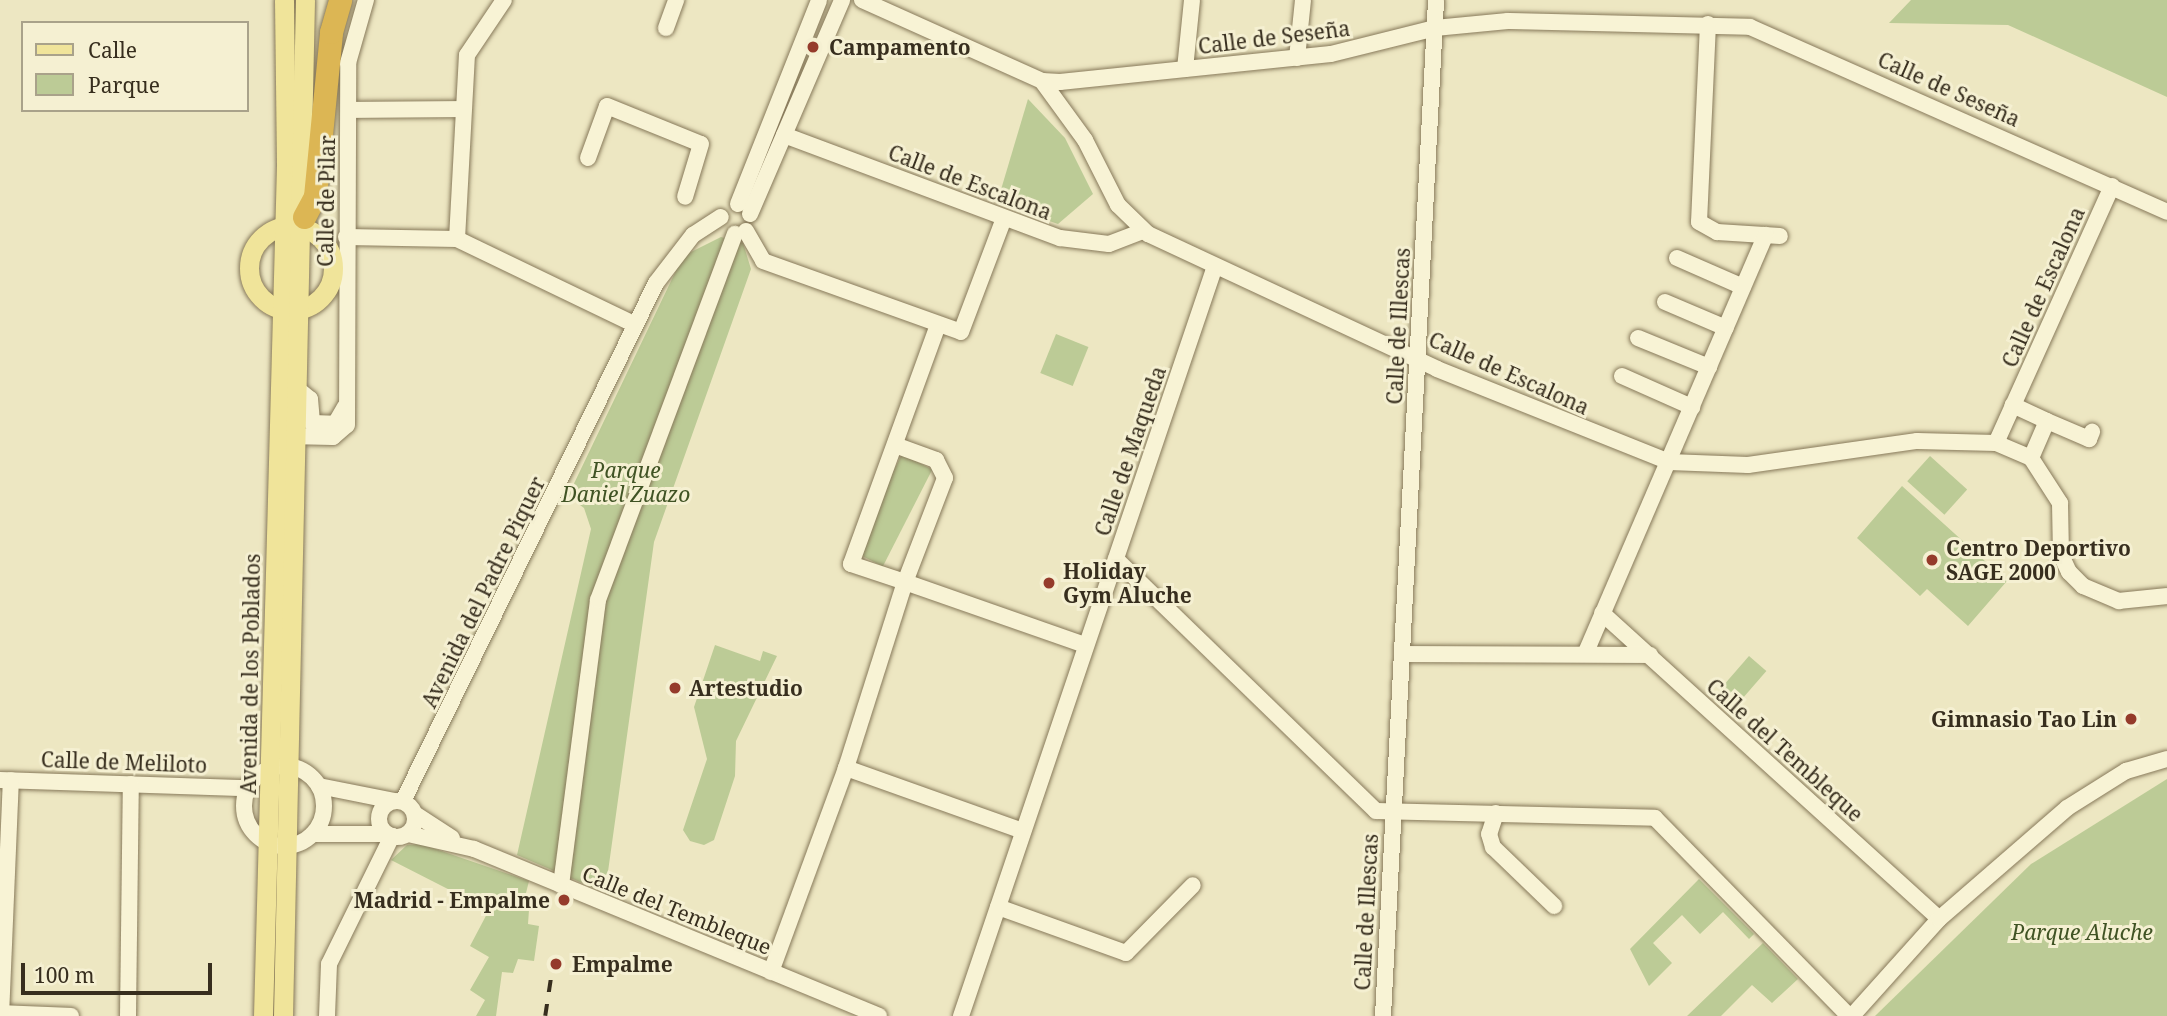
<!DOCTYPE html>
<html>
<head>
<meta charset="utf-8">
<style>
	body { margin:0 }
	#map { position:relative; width:2167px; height:1016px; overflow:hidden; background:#ede7c2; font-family:"Noto Serif",serif }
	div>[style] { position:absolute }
	.green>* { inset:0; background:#bccb96; transform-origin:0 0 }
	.roads { filter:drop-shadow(0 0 2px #87795a) drop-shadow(0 0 2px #87795a) }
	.minor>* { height:16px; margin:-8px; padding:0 8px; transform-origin:8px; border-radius:8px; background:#f8f3d5 }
	.minor>.ring { margin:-8px; padding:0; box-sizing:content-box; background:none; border:16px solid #f8f3d5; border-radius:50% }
	.major>* { height:19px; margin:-9.5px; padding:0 9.5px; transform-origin:9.5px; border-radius:9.5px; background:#f0e49a }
	.major>.ring { margin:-9.5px; padding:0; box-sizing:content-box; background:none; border:19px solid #f0e49a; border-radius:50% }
	.highway>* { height:23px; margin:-11.5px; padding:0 11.5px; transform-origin:11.5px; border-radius:11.5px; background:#dcb654 }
	.rail>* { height:3.5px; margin-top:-1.75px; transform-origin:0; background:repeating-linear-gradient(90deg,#372e1e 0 12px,transparent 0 24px) }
	.dots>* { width:19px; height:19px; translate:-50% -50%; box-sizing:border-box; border:4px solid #f5f0d2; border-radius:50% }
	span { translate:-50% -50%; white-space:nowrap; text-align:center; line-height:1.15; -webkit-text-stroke:6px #f5f0d2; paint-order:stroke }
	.street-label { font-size:21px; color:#372e1e }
	.poi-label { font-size:21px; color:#372e1e; font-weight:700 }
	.left { translate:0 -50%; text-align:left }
	.right { translate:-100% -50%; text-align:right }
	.park-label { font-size:21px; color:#405324; font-style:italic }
	.legend { position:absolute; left:21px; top:21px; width:228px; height:91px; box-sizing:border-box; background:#f5f0d2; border:2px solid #a9a28a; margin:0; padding:9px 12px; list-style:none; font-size:21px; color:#372e1e }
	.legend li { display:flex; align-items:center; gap:14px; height:35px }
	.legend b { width:35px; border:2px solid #a9a28a }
	.scale { position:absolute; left:21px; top:963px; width:191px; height:32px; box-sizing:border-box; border:4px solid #372e1e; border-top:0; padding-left:9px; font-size:21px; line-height:24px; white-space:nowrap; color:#372e1e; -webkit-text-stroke:5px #f5f0d2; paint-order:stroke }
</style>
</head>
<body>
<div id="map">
	<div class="green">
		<i style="clip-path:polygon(1911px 0,2167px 0,2167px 97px,2008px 25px,1889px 23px)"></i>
		<i style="clip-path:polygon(1028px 99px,1065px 138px,1093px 194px,1058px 224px,997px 203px)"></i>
		<i style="clip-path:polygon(721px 237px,743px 243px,751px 269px,654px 542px,606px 886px,596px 889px,517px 855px,591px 529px,584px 508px,568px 496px,683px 256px)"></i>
		<i style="left:1056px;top:334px;width:35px;height:42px;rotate:22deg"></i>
		<i style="left:902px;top:454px;width:34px;height:109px;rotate:27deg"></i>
		<i style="left:1930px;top:456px;width:50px;height:34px;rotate:42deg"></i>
		<i style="clip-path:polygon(1902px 486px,2007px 581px,1968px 626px,1927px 589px,1920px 596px,1857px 538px)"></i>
		<i style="clip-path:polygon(715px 645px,760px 661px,763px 651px,777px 656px,736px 741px,735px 776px,714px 840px,704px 845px,690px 841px,683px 830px,707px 759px,694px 707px)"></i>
		<i style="left:1749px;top:656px;width:23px;height:45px;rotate:41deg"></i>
		<i style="clip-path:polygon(2167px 779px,2167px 1016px,1875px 1016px,2031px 864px)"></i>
		<i style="clip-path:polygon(421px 844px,529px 881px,522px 909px,529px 910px,528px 924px,539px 926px,534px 961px,518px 959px,513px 973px,502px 972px,496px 1016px,476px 1016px,485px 1000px,470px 990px,489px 957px,470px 946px,489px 910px,391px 860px,407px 845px)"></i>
		<i style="clip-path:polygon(1699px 879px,1754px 934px,1749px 939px,1723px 912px,1700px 934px,1682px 915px,1653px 943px,1672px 963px,1649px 986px,1630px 949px)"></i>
		<i style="clip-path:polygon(1763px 943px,1798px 979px,1772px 1003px,1752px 985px,1721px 1016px,1687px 1016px)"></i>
	</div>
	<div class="roads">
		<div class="minor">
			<i style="left:862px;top:0;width:197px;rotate:24.2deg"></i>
			<i style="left:1042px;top:81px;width:18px;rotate:3deg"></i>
			<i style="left:1060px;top:82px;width:272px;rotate:-5.9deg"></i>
			<i style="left:1331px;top:54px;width:107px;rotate:-14deg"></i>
			<i style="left:1435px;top:28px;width:73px;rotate:-5.5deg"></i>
			<i style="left:1508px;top:21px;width:242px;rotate:1.4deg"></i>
			<i style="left:1750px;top:27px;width:456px;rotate:23.9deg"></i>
			<i style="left:1708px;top:24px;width:198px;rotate:92.6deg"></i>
			<i style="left:1699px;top:222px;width:21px;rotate:29deg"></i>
			<i style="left:1717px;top:232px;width:63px;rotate:3.6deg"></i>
			<i style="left:666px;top:28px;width:30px;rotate:-70deg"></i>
			<i style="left:1297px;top:58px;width:58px;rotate:-84.1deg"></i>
			<i style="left:1185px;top:69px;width:69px;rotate:-84.2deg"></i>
			<i style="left:1042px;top:81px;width:73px;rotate:53.9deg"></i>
			<i style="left:1085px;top:140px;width:73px;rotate:63.1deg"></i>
			<i style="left:1118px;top:205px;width:42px;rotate:44deg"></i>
			<i style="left:1148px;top:234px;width:319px;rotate:25deg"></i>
			<i style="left:1437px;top:369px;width:250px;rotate:21.8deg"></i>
			<i style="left:1669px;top:462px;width:79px;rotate:2.2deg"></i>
			<i style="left:1748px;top:465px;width:171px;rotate:-8.1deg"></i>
			<i style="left:1917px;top:441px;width:79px;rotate:1.5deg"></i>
			<i style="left:1996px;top:443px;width:282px;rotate:-65.7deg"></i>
			<i style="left:349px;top:110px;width:111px;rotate:-0.5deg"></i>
			<i style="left:784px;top:135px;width:295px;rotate:20.5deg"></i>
			<i style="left:1060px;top:238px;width:49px;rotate:7deg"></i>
			<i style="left:1109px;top:244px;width:36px;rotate:-21deg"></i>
			<i style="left:588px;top:158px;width:55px;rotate:-69.9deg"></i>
			<i style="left:607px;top:106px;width:101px;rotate:22deg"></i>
			<i style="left:701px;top:144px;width:55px;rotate:106.8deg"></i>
			<i style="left:738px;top:204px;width:219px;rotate:-68.3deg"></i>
			<i style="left:750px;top:214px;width:233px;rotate:-66.7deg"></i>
			<i style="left:746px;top:231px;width:34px;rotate:60deg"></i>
			<i style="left:763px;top:261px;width:210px;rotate:19.7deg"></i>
			<i style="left:961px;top:332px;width:122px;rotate:-69.3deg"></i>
			<i style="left:346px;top:237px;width:111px;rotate:1deg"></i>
			<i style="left:457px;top:239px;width:196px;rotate:25.7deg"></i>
			<i style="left:457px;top:239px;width:184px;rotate:-86.9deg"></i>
			<i style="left:467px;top:55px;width:66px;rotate:-56.1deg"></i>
			<i style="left:1677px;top:258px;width:72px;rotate:23.7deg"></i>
			<i style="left:1665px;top:302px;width:66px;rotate:23.1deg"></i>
			<i style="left:1638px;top:338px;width:77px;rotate:22.2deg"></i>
			<i style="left:1622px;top:376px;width:77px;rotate:23.9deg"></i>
			<i style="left:300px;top:391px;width:13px;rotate:39deg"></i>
			<i style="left:310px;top:399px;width:24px;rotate:85deg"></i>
			<i style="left:312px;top:423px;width:23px;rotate:2deg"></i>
			<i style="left:335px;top:424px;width:20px;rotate:-60deg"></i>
			<i style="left:2047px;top:421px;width:46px;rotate:23.2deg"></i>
			<i style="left:2089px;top:439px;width:8px;rotate:-67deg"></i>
			<i style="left:287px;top:436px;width:46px;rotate:1.2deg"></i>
			<i style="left:333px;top:437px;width:18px;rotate:-41deg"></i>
			<i style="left:347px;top:425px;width:362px;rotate:-89.8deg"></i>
			<i style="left:348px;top:63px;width:66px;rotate:-74.1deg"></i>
			<i style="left:1996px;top:443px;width:38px;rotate:23deg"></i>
			<i style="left:2031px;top:458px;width:40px;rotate:-66.6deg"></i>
			<i style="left:2047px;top:421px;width:38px;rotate:-155deg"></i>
			<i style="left:895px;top:445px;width:44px;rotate:20.1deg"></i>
			<i style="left:936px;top:460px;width:20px;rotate:63deg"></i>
			<i style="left:945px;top:478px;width:111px;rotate:111deg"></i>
			<i style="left:905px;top:582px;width:57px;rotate:-161.6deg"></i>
			<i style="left:851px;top:564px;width:254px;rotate:-70deg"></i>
			<i style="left:2031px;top:458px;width:54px;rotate:57.2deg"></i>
			<i style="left:2060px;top:503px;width:52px;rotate:88.9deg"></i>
			<i style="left:2061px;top:555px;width:19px;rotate:65deg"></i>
			<i style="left:2069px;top:572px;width:20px;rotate:45deg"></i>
			<i style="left:2083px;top:586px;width:39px;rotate:23deg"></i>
			<i style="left:2119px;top:601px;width:48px;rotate:-5.9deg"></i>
			<i style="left:1116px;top:559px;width:362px;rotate:44.1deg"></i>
			<i style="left:1376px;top:811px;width:279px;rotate:1.4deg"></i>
			<i style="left:1655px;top:818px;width:277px;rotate:45.6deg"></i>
			<i style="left:1602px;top:613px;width:455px;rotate:42.2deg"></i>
			<i style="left:1586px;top:652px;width:454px;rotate:-66.7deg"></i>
			<i style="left:1405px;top:654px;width:245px;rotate:0.2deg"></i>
			<i class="ring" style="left:244px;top:766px;width:64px;height:64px"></i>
			<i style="left:0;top:780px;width:247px;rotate:1.9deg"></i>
			<i style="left:319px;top:786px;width:76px;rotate:11.3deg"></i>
			<i style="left:403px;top:801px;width:576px;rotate:-63.97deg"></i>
			<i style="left:656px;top:283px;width:61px;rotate:-52.4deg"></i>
			<i style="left:693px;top:235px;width:33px;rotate:-33deg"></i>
			<i class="ring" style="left:379px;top:801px;width:20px;height:20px"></i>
			<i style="left:1496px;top:813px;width:22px;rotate:108deg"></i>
			<i style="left:1489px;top:834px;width:14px;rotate:73deg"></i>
			<i style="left:1493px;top:847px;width:85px;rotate:44deg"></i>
			<i style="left:415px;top:814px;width:44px;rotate:33deg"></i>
			<i style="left:1023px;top:831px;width:188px;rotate:-160.4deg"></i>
			<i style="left:846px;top:768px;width:195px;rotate:-72.4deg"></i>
			<i style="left:905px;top:582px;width:191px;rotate:19.3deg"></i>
			<i style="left:313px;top:834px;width:74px"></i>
			<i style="left:408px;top:834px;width:68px;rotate:12.8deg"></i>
			<i style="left:474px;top:849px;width:438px;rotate:22.4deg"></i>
			<i style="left:561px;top:885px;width:287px;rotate:-82.6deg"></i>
			<i style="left:598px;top:600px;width:391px;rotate:-69.5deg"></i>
			<i style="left:998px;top:907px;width:136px;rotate:19.8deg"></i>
			<i style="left:1126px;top:953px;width:95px;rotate:-45.4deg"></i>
			<i style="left:771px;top:972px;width:217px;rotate:-69.8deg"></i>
			<i style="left:0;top:1013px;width:71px;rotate:2.4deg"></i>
			<i style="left:1px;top:1016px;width:236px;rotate:-87.6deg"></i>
			<i style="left:128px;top:1016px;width:232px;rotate:-89.3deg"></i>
			<i style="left:327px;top:1016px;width:52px;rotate:-87.8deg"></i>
			<i style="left:329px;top:964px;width:143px;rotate:-63.8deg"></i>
			<i style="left:961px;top:1016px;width:789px;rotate:-71.29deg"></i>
			<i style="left:1383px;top:1016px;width:1017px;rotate:-87.01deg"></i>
			<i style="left:1852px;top:1016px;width:130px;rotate:-48.1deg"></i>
			<i style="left:1939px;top:919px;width:169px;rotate:-40.9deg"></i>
			<i style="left:2067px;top:808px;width:70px;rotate:-32.1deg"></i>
			<i style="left:2126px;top:771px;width:43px;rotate:-16.3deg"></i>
		</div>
		<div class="major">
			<i class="ring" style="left:249px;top:226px;width:65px;height:65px"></i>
			<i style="left:263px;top:1016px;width:852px;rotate:-88.45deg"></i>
			<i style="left:286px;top:164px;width:164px;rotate:-90.7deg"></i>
			<i style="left:283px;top:1016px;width:1016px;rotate:-88.76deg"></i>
		</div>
		<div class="highway">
			<i style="left:304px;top:217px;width:24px;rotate:-62deg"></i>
			<i style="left:315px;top:196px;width:165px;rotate:-84.4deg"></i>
			<i style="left:331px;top:32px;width:33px;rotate:-74deg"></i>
		</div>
	</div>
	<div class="rail">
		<i style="left:545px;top:1016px;width:54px;rotate:-81.4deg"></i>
	</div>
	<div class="dots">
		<i style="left:813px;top:47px;background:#953b2b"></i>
		<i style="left:1932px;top:560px;background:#953b2b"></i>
		<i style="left:1049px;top:583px;background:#953b2b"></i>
		<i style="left:675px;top:688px;background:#953b2b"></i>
		<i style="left:2131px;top:719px;background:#953b2b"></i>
		<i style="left:564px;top:900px;background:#953b2b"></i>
		<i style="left:556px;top:964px;background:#953b2b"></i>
	</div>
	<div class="street-label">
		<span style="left:1274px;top:37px;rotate:-7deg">Calle de Seseña</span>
		<span style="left:1949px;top:89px;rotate:24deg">Calle de Seseña</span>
		<span style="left:970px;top:182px;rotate:21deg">Calle de Escalona</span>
		<span style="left:326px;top:201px;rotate:-89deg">Calle de Pilar</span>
		<span style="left:2043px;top:287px;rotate:-66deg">Calle de Escalona</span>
		<span style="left:1398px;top:326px;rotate:-87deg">Calle de Illescas</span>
		<span style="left:1509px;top:373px;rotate:24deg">Calle de Escalona</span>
		<span style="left:1130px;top:451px;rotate:-71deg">Calle de Maqueda</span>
		<span style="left:483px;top:592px;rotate:-64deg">Avenida del Padre Piquer</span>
		<span style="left:250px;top:674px;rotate:-89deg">Avenida de los Poblados</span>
		<span style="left:1785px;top:750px;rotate:42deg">Calle del Tembleque</span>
		<span style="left:124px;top:762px;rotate:2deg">Calle de Meliloto</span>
		<span style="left:677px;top:910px;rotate:22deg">Calle del Tembleque</span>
		<span style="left:1366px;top:912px;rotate:-87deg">Calle de Illescas</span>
	</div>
	<div class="poi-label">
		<span class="left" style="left:829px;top:47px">Campamento</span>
		<span class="left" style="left:1946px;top:560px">Centro Deportivo<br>SAGE 2000</span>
		<span class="left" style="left:1063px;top:583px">Holiday<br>Gym Aluche</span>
		<span class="left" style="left:689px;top:688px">Artestudio</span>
		<span class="right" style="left:2117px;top:719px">Gimnasio Tao Lin</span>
		<span class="right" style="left:550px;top:900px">Madrid - Empalme</span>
		<span class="left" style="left:572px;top:964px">Empalme</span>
	</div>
	<div class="park-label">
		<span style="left:626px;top:482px">Parque<br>Daniel Zuazo</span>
		<span style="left:2082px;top:932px">Parque Aluche</span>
	</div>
	<ul class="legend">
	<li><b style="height:9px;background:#f0e49a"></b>Calle</li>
	<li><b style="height:19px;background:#bccb96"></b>Parque</li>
	</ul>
	<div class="scale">100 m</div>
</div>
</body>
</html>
